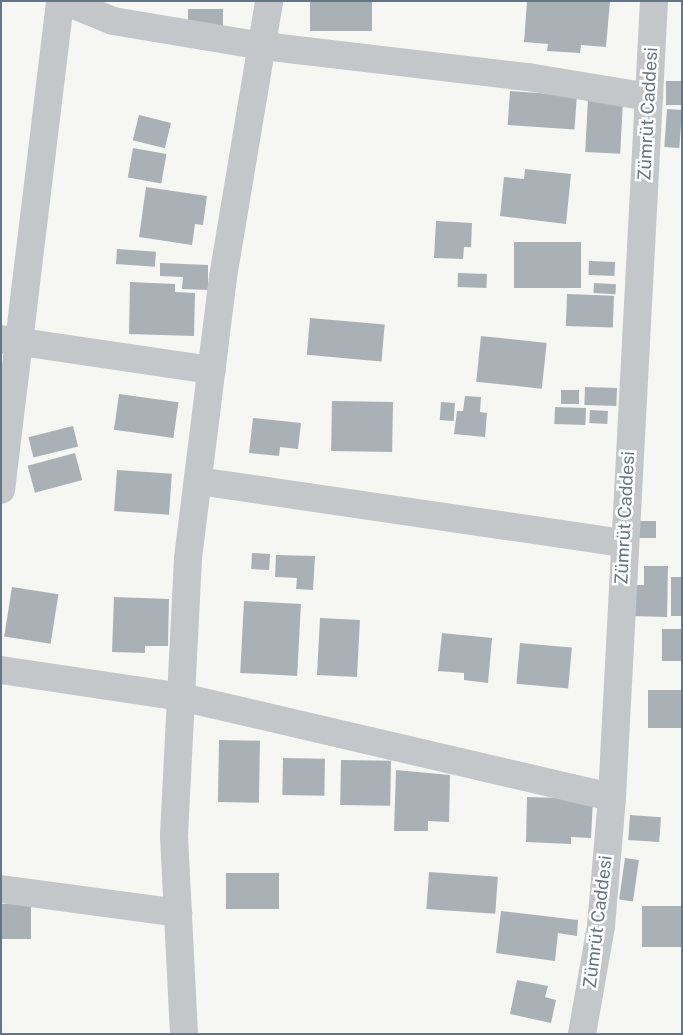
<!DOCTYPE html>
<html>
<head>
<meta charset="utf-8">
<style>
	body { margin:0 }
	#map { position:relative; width:683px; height:1035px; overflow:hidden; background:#f6f6f2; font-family:"Public Sans",sans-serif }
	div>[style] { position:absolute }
	.building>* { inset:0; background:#a9b1b7; transform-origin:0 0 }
	.minor>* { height:28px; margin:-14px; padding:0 14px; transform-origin:14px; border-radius:14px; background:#c3c7ca }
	span { translate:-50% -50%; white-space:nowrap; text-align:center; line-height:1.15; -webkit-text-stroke:5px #fff; paint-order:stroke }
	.street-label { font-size:18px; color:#657583 }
	.frame { position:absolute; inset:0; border:2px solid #657583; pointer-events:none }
</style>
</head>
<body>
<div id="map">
	<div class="building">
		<i style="left:372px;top:1px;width:30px;height:62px;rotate:90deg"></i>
		<i style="clip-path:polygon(527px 1px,610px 1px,606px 47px,581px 45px,580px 53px,547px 51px,548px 44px,524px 42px)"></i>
		<i style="left:188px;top:9px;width:35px;height:17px"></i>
		<i style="left:682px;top:81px;width:24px;height:16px;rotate:90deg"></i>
		<i style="left:510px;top:91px;width:67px;height:34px;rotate:4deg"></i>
		<i style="left:588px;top:99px;width:35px;height:53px;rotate:3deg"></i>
		<i style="left:667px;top:109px;width:15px;height:38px;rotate:4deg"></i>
		<i style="left:139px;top:115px;width:33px;height:26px;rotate:14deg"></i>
		<i style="left:133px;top:148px;width:34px;height:30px;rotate:10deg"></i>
		<i style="clip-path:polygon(525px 169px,571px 174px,566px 224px,500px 216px,504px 177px,524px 179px)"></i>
		<i style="clip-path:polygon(146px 187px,207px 196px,203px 225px,195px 224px,192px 245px,139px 237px)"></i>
		<i style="clip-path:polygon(436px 221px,472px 223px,471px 247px,464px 247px,463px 259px,434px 258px)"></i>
		<i style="left:514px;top:242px;width:67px;height:46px"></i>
		<i style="left:117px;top:249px;width:39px;height:15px;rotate:4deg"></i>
		<i style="left:589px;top:261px;width:26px;height:14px;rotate:2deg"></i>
		<i style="clip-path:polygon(160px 263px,208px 265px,208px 290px,182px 289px,183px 277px,160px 276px)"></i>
		<i style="left:458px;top:273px;width:29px;height:14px;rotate:2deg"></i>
		<i style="clip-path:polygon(130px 282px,175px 284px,175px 292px,195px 293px,194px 336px,129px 334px)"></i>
		<i style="left:594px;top:283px;width:22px;height:10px;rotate:3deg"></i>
		<i style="left:567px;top:294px;width:47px;height:32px;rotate:2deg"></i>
		<i style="left:310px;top:318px;width:75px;height:37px;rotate:5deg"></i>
		<i style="left:481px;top:336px;width:66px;height:46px;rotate:6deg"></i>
		<i style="left:585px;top:387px;width:32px;height:18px;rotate:2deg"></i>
		<i style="left:561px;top:390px;width:18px;height:14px"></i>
		<i style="left:119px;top:394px;width:60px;height:36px;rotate:8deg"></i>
		<i style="clip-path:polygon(465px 396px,481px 397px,480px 412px,487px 413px,485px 437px,454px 434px,457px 411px,463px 411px)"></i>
		<i style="left:332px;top:401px;width:61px;height:50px;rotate:1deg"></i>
		<i style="left:441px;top:402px;width:14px;height:18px;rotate:4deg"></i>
		<i style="left:555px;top:407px;width:31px;height:17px;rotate:2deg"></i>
		<i style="left:590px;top:410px;width:18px;height:13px;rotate:3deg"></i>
		<i style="clip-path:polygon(253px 418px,301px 423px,298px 449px,280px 447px,279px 456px,249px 453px)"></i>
		<i style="left:73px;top:426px;width:21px;height:46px;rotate:76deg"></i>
		<i style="left:75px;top:453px;width:28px;height:49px;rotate:75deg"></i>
		<i style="left:117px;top:470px;width:55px;height:41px;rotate:4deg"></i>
		<i style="left:638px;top:521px;width:18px;height:17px"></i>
		<i style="left:252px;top:553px;width:18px;height:16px;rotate:3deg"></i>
		<i style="clip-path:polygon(276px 555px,315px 556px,313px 590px,296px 589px,297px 578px,275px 577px)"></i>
		<i style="clip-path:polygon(644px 566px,668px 566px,667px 617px,632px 616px,633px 585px,644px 585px)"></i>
		<i style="left:671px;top:577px;width:11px;height:39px"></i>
		<i style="left:12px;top:587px;width:47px;height:50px;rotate:9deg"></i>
		<i style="clip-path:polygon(114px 597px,169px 599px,168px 646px,145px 646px,145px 653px,112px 652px)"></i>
		<i style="left:244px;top:601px;width:57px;height:72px;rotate:3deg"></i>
		<i style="left:320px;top:618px;width:40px;height:57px;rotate:3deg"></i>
		<i style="left:662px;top:629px;width:20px;height:32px"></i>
		<i style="clip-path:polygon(442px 633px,492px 638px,488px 683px,464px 680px,464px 673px,438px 671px)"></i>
		<i style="left:520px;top:643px;width:52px;height:41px;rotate:5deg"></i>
		<i style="left:682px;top:690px;width:38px;height:34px;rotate:90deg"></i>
		<i style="left:219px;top:740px;width:41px;height:62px;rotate:1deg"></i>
		<i style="left:283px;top:758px;width:42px;height:37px;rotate:1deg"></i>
		<i style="left:341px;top:760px;width:50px;height:45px;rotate:1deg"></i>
		<i style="clip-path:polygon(396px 770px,450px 775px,449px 822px,428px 821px,428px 831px,394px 831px)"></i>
		<i style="clip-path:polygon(527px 797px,593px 799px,591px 838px,571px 837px,571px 844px,526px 842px)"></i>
		<i style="left:630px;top:815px;width:31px;height:25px;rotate:4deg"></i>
		<i style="left:625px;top:858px;width:14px;height:42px;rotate:8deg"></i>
		<i style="left:429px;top:872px;width:69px;height:37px;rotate:4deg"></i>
		<i style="left:226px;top:873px;width:53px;height:36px"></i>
		<i style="left:1px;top:904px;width:30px;height:35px"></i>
		<i style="left:682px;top:906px;width:41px;height:40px;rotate:90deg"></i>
		<i style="clip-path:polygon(501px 911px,578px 920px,577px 936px,558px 933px,555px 961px,496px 953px)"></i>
		<i style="clip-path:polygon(517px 980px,548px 986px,545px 997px,556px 1000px,551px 1023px,510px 1014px)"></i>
	</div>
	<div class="minor">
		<i style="left:64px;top:1px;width:53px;rotate:22.2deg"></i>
		<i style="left:113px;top:21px;width:152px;rotate:9.5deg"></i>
		<i style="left:263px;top:46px;width:267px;rotate:6.7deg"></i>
		<i style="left:528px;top:77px;width:123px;rotate:9.4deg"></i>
		<i style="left:1px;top:339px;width:213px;rotate:8.4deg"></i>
		<i style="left:198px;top:481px;width:430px;rotate:8.3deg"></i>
		<i style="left:1px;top:490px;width:493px;rotate:-83.1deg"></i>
		<i style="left:1px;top:670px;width:182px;rotate:8.5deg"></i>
		<i style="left:181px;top:697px;width:442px;rotate:13.1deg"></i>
		<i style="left:1px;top:889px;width:179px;rotate:7.7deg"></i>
		<i style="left:184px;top:1034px;width:199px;rotate:-92.9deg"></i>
		<i style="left:174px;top:835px;width:277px;rotate:-87.1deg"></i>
		<i style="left:188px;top:558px;width:283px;rotate:-82.9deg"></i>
		<i style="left:223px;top:277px;width:280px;rotate:-80.5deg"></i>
		<i style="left:582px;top:1034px;width:110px;rotate:-80deg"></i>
		<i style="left:601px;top:926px;width:129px;rotate:-85.1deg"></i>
		<i style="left:612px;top:797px;width:797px;rotate:-86.98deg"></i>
	</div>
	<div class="street-label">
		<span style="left:648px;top:114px;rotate:-87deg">Zümrüt Caddesi</span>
		<span style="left:625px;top:518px;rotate:-87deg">Zümrüt Caddesi</span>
		<span style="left:598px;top:922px;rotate:-83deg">Zümrüt Caddesi</span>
	</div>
	<div class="frame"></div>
</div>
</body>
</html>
